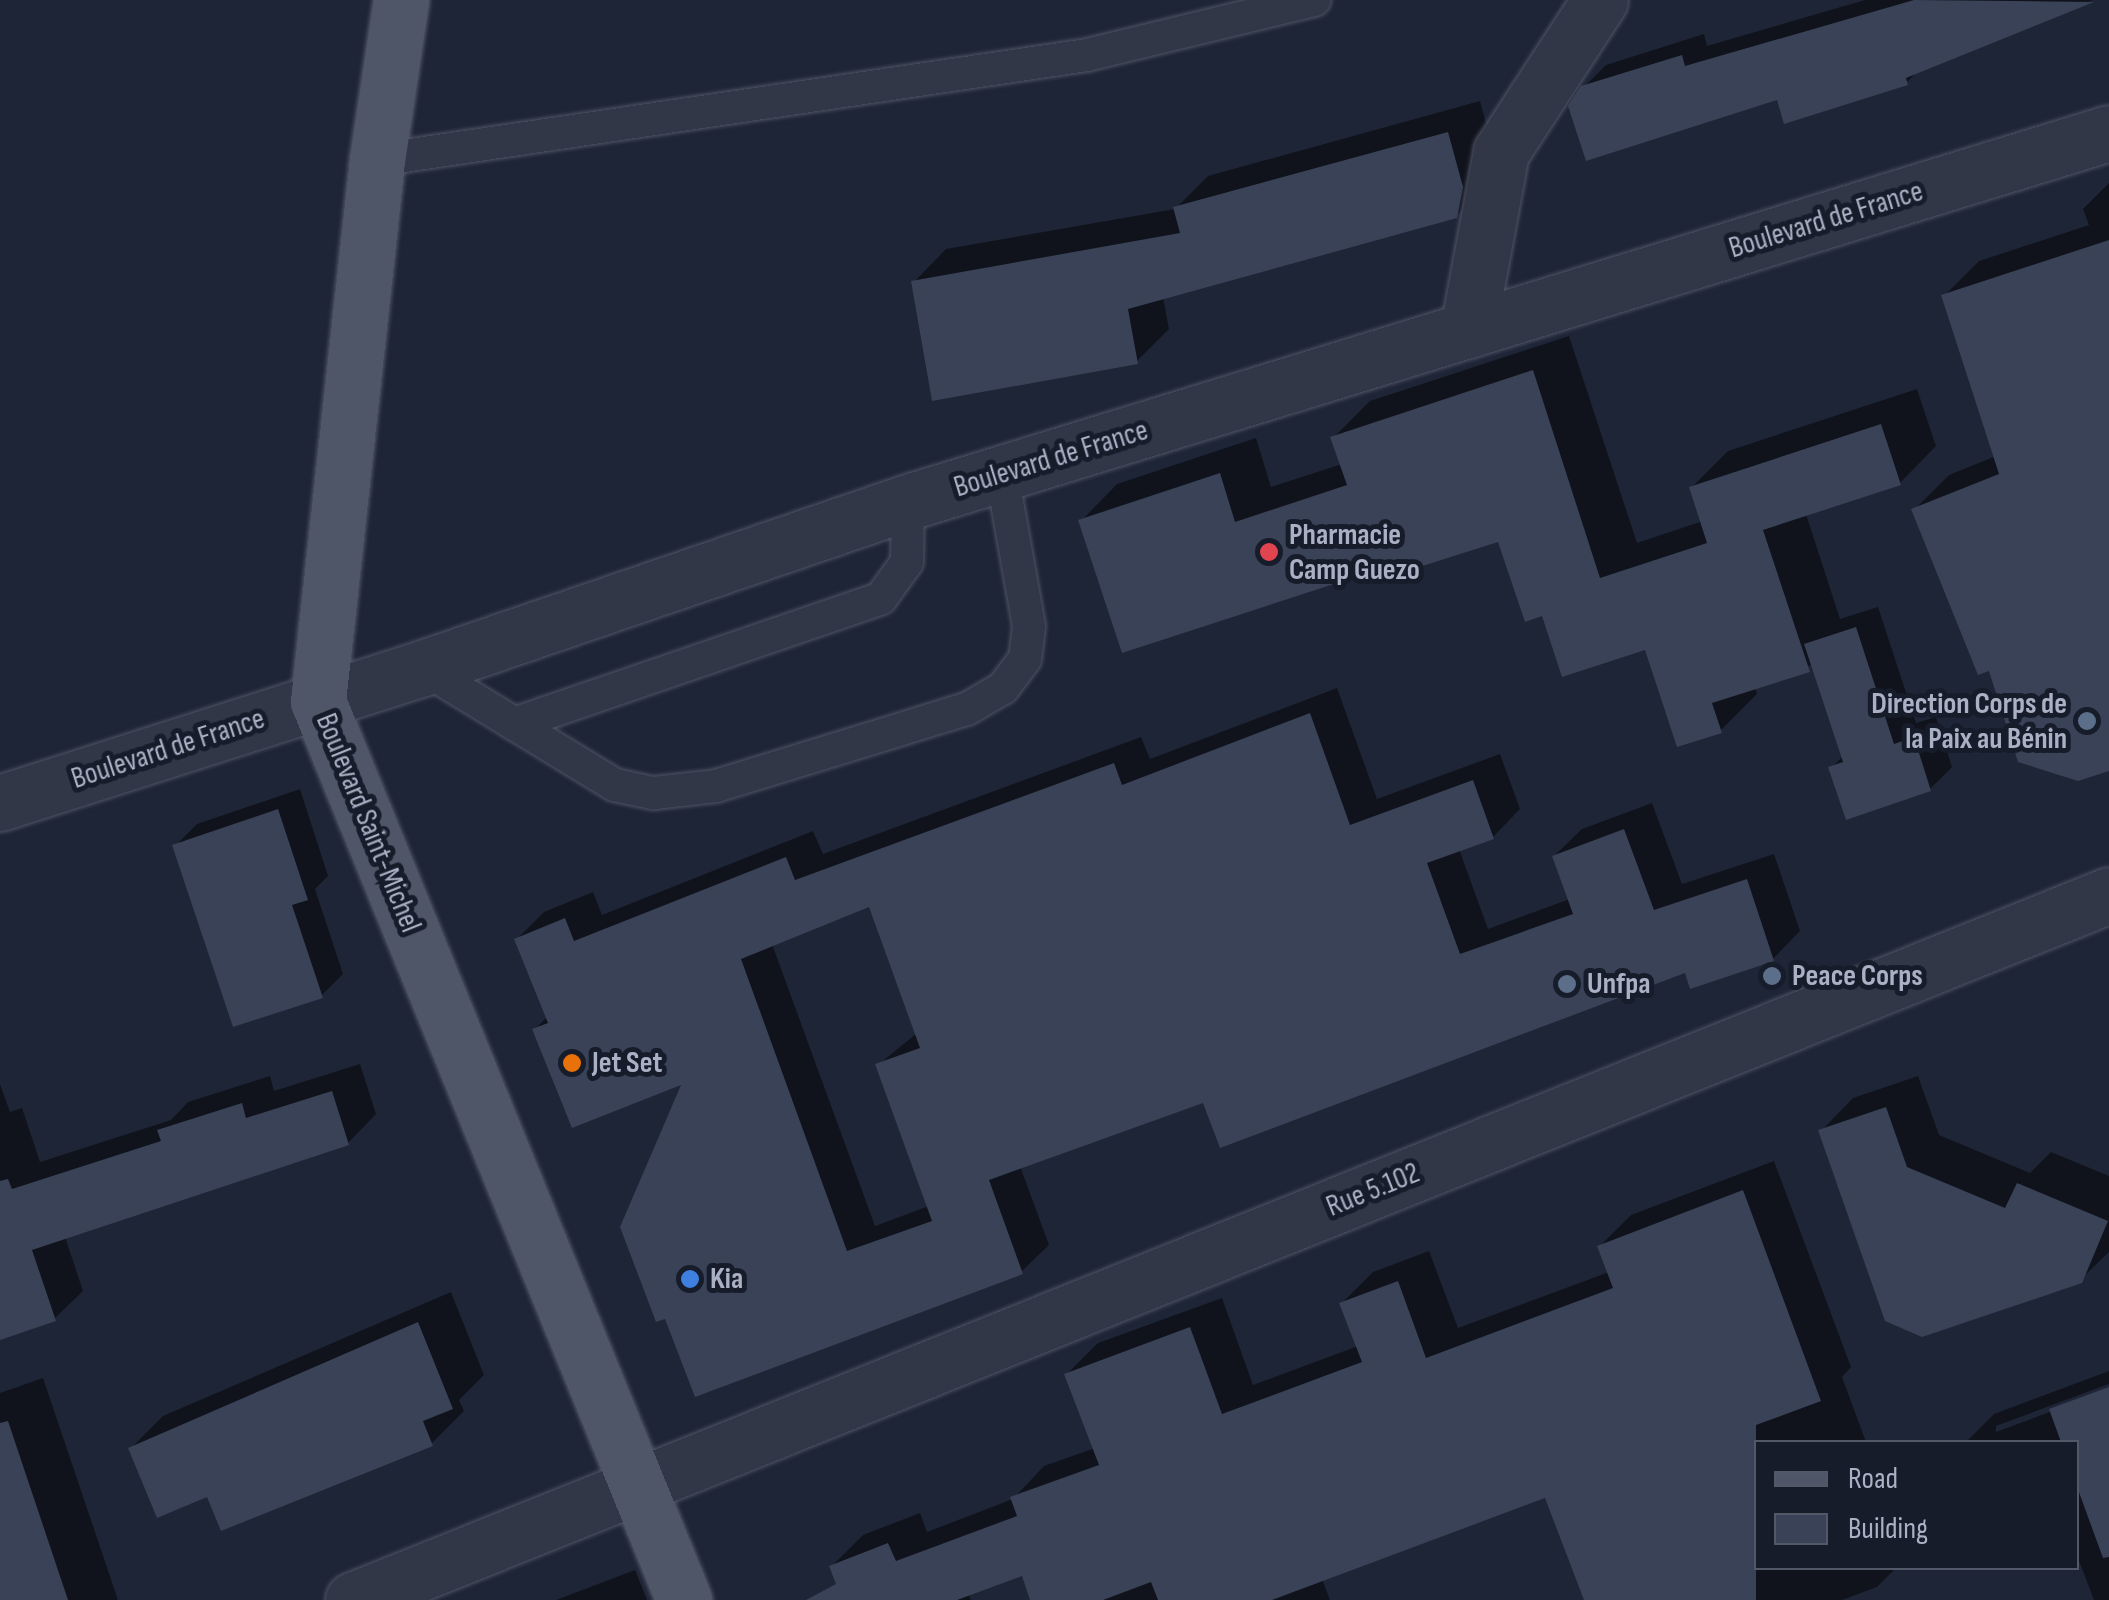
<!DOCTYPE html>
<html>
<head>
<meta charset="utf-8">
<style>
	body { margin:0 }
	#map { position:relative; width:2109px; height:1600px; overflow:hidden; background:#1e2536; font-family:"Sofia Sans Condensed",sans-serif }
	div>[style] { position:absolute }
	.shadow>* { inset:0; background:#0007 }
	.building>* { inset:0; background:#394257 }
	.roads { filter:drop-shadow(0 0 2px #4f5465) drop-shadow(0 0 2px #4f5465) }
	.service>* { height:32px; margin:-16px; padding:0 16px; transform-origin:16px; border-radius:16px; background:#313746 }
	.minor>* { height:55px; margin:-27.5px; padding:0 27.5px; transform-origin:27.5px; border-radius:27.5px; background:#313746 }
	.tertiary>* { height:55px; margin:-27.5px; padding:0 27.5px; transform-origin:27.5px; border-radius:27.5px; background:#313746 }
	.primary>* { height:55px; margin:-27.5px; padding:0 27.5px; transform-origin:27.5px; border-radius:27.5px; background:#4f5667 }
	.dots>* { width:28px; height:28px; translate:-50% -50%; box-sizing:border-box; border:5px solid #171c2b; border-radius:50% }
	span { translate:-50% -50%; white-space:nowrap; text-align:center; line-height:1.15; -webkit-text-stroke:10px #171c2b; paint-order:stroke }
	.street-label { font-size:30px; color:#abb1c4 }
	.poi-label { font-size:30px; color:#abb1c4; font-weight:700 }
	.left { translate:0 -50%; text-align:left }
	.right { translate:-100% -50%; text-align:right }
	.legend { position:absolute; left:1754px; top:1440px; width:325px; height:130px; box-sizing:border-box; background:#171c2b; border:2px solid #525868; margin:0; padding:12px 18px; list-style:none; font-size:30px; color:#abb1c4 }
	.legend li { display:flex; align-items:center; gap:20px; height:50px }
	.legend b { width:50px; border:2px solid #525868 }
</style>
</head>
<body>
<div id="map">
	<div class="shadow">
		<i style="clip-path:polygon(1865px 0,2093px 0,1919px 70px,1906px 83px,1779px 97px,1583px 88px,1606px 65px,1704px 34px,1707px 46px)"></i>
		<i style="clip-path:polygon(1480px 101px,1494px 153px,1488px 183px,1456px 216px,1163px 297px,1169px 329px,1136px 362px,914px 282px,946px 249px,1175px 209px,1208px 176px)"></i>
		<i style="clip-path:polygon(2109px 183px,2109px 768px,1990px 668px,1914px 510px,1949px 475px,1996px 456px,1944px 296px,1979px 261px,2089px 225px,2083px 209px)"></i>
		<i style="clip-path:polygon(1569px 336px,1637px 543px,1703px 521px,1692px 487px,1728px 451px,1917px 389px,1936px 446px,1900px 483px,1806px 514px,1840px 619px,1878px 607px,1916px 723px,1936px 717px,1952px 767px,1930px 789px,1831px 768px,1844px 755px,1814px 664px,1755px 687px,1757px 694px,1721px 730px,1647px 646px,1544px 613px,1500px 539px,1413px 556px,1081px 521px,1117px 484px,1256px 438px,1271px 487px,1342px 464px,1333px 438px,1370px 401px)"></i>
		<i style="clip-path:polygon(evenodd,1337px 688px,1377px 799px,1500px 754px,1520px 809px,1493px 837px,1459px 849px,1488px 929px,1570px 899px,1554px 856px,1582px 829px,1652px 803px,1682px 884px,1774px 854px,1800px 931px,1773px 959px,1687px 970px,1205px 1100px,1020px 1166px,1049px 1245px,1021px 1272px,696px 1394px,685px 1081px,535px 1029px,548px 1016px,517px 939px,544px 912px,593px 892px,602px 915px,813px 831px,823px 854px,1141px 737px,1150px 759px,1337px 688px,871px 904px,917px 1033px,878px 1065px,929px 1206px,875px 1226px,772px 944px,871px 904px)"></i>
		<i style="clip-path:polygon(300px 789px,328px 876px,315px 889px,343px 974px,321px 996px,175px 846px,197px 824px)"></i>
		<i style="clip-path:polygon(360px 1064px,376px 1114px,348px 1143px,65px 1237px,83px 1291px,54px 1319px,0 1338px,0 1084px,10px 1112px,22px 1108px,40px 1162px,171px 1120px,188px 1102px,270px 1076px,274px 1091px)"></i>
		<i style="clip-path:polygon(1918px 1076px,1939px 1135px,2030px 1173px,2051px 1152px,2109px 1176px,2109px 1252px,2080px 1280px,1821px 1131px,1853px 1098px)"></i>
		<i style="clip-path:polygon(1774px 1161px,1851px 1367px,1842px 1377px,1866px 1442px,1756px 1442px,1756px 1568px,1896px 1568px,1877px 1587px,1842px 1600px,1586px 1600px,1547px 1495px,1322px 1579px,1330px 1600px,1033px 1600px,1023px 1573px,968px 1593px,971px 1600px,844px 1600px,832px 1566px,863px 1535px,920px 1513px,927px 1532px,1013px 1499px,1044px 1466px,1095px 1448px,1067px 1374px,1098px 1343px,1222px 1298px,1253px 1385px,1358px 1346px,1342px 1303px,1373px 1272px,1429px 1251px,1458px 1328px,1609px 1272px,1600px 1246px,1631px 1215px)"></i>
		<i style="clip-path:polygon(451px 1292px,484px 1375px,459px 1400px,464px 1411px,432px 1443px,209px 1493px,131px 1448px,163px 1416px)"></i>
		<i style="clip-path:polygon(2109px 1371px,2109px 1384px,1996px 1426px,1996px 1432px,2109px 1390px,2109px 1600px,2094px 1600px,2076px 1553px,2076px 1442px,1966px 1442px,1994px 1414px)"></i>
		<i style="clip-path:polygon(43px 1378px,118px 1600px,0 1600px,0 1393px)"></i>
		<i style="clip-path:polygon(635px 1570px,647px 1600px,556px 1600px)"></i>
	</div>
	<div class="building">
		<i style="clip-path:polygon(1914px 0,2094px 2px,1906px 78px,1908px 85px,1784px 124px,1777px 100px,1586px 161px,1568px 106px,1581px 86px,1682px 55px,1685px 66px)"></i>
		<i style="clip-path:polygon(1448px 132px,1463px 187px,1457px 218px,1128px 309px,1138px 364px,932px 401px,911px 281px,1180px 233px,1173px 207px)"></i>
		<i style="clip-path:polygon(2109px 240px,2109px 771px,2078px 781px,2018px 762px,1989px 671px,1978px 675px,1911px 509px,1999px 474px,1941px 295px)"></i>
		<i style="clip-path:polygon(1533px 370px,1600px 578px,1707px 543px,1689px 487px,1881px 424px,1901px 485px,1763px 530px,1810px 672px,1712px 703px,1722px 733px,1677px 747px,1645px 650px,1562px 677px,1542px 616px,1525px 622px,1498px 542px,1413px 569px,1411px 559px,1122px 653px,1078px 520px,1220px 473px,1235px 522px,1347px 485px,1330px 437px)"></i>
		<i style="clip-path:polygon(1856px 627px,1894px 744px,1914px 737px,1931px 791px,1846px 820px,1828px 767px,1843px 762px,1804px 644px)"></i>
		<i style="clip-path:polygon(evenodd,1310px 713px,1350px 825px,1473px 780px,1494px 839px,1427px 863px,1460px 954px,1573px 914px,1552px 856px,1624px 829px,1654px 910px,1747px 879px,1774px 961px,1690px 989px,1685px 973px,1220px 1148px,1203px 1103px,989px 1180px,1023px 1274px,695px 1397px,665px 1319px,656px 1322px,620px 1227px,681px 1085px,572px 1128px,532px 1029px,548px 1023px,514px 939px,565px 918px,574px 941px,786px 857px,795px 880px,1114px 763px,1122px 785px,1310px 713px,869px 907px,920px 1048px,875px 1064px,932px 1221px,847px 1251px,741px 959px,869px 907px)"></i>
		<i style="clip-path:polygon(278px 809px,308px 900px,292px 905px,323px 998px,233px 1027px,172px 845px)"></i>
		<i style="clip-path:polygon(332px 1091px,349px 1145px,32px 1250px,56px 1321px,0 1340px,0 1181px,8px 1179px,12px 1189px,161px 1141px,157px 1130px,242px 1103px,246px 1118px)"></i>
		<i style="clip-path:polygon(1886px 1107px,1907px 1167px,2005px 1208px,2017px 1183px,2108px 1221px,2082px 1283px,1922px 1337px,1885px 1321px,1818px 1130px)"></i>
		<i style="clip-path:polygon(1743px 1190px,1821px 1401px,1756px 1425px,1756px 1600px,1584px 1600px,1545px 1498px,1272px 1600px,1158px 1600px,1151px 1582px,1103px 1600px,1030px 1600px,1022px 1576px,957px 1600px,806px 1600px,836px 1584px,829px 1566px,888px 1543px,896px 1561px,1017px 1516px,1010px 1497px,1099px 1465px,1064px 1374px,1190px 1327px,1222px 1414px,1362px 1362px,1339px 1303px,1398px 1281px,1426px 1358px,1613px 1288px,1597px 1246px)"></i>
		<i style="clip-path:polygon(418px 1322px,453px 1409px,423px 1421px,433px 1446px,221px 1531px,207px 1497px,157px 1518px,128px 1448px)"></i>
		<i style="clip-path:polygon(2109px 1387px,2109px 1557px,2103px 1558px,2076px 1484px,2076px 1442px,2061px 1442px,2049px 1409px)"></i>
		<i style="clip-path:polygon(8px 1421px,68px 1600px,0 1600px,0 1423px)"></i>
	</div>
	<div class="roads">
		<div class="service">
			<i style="left:377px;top:160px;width:718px;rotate:-8.41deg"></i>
			<i style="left:1087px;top:55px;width:234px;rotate:-13.6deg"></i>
			<i style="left:423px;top:668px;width:225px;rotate:31.4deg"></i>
			<i style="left:615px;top:785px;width:40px;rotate:12deg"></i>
			<i style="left:654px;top:793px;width:62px;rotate:-6.4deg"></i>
			<i style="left:716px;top:786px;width:263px;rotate:-17.1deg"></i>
			<i style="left:967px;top:709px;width:42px;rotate:-30.3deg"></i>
			<i style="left:1003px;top:688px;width:36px;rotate:-53deg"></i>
			<i style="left:1025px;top:659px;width:33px;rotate:-83deg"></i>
			<i style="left:1029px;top:626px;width:154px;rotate:-100.1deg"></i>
			<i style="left:514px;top:724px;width:388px;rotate:-18.9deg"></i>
			<i style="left:881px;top:598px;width:44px;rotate:-54.2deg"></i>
			<i style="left:907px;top:562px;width:60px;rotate:-89deg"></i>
		</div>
		<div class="minor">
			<i style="left:1468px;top:330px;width:181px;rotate:-79.5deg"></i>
			<i style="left:1501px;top:152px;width:181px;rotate:-56.9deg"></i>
			<i style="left:353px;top:1600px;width:1892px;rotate:-21.87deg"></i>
		</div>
		<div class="tertiary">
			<i style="left:0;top:803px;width:444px;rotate:-17.7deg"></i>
			<i style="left:423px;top:668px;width:513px;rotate:-18.89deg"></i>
			<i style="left:908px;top:502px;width:1256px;rotate:-17.08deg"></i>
		</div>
		<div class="primary">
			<i style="left:401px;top:0;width:162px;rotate:98.5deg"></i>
			<i style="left:377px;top:160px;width:544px;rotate:96.22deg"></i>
			<i style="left:318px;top:701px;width:971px;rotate:67.85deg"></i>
		</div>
	</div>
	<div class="dots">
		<i style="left:1269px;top:552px;background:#e0444e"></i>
		<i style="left:2087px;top:721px;background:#5c6f8a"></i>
		<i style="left:1772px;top:976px;background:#5c6f8a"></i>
		<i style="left:1567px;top:984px;background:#5c6f8a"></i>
		<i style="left:572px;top:1063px;background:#e8710a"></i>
		<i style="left:690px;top:1279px;background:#3f7fe0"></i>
	</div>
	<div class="street-label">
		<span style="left:1826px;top:220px;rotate:-17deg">Boulevard de France</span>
		<span style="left:1051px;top:459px;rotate:-17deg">Boulevard de France</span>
		<span style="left:168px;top:749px;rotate:-18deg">Boulevard de France</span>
		<span style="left:368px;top:823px;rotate:68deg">Boulevard Saint-Michel</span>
		<span style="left:1373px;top:1190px;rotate:-22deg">Rue 5.102</span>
	</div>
	<div class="poi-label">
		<span class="left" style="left:1289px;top:552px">Pharmacie<br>Camp Guezo</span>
		<span class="right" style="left:2067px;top:721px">Direction Corps de<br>la Paix au Bénin</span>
		<span class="left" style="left:1792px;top:976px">Peace Corps</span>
		<span class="left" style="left:1587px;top:984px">Unfpa</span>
		<span class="left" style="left:592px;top:1063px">Jet Set</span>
		<span class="left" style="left:710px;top:1279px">Kia</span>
	</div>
	<ul class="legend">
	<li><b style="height:12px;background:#4f5667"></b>Road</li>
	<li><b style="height:28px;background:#394257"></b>Building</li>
	</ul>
</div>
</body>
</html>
